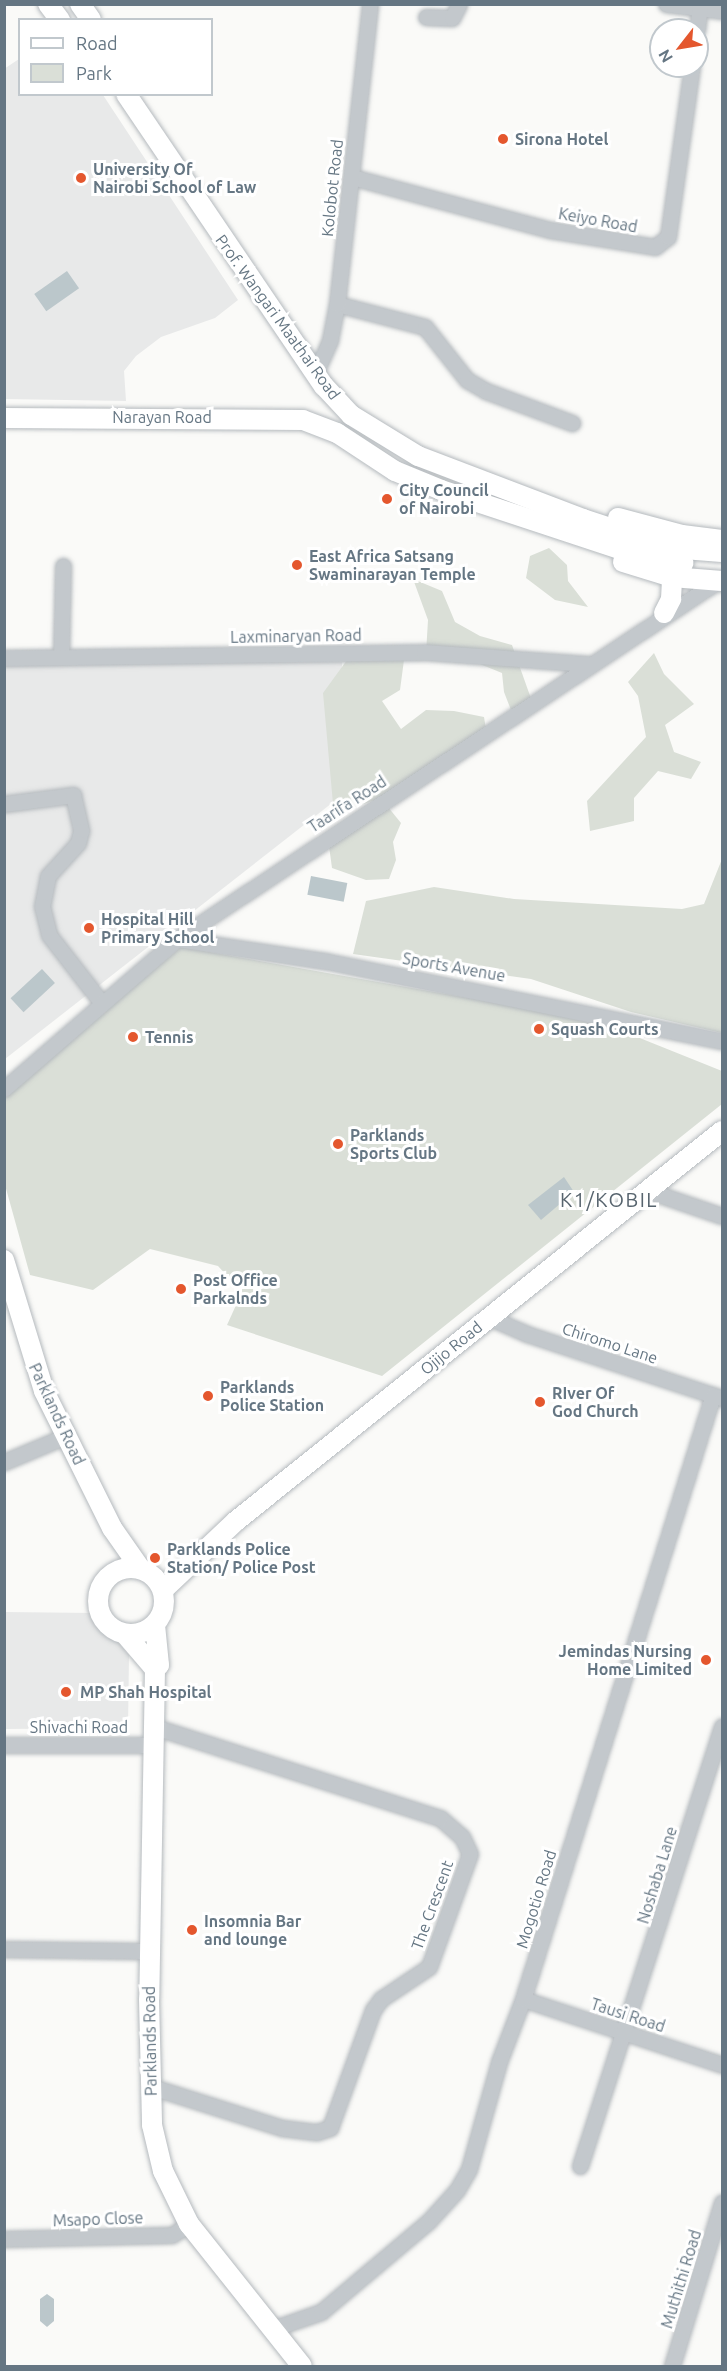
<!DOCTYPE html>
<html>
<head>
<meta charset="utf-8">
<style>
	body { margin:0 }
	#map { position:relative; width:727px; height:2371px; overflow:hidden; background:#fafaf8; font-family:Ubuntu,sans-serif }
	div>[style] { position:absolute }
	.built>* { inset:0; background:#e8e9e9 }
	.green>* { inset:0; background:#dadfd7 }
	.water>* { inset:0; background:#bbc7cb; transform-origin:0 0 }
	.roads { filter:drop-shadow(0 0 2px #b5babe) drop-shadow(0 0 2px #b5babe) }
	.minor>* { height:15px; margin:-7.5px; padding:0 7.5px; transform-origin:7.5px; border-radius:7.5px; background:#c3c8cc }
	.major>* { height:20px; margin:-10px; padding:0 10px; transform-origin:10px; border-radius:10px; background:#fff }
	.major>.ring { margin:-10px; padding:0; box-sizing:content-box; background:none; border:20px solid #fff; border-radius:50% }
	.dots>* { width:16px; height:16px; translate:-50% -50%; box-sizing:border-box; border:3px solid #fff; border-radius:50% }
	span { translate:-50% -50%; white-space:nowrap; text-align:center; line-height:1.15; -webkit-text-stroke:6px #fff; paint-order:stroke }
	.poi-label { font-size:16px; color:#657683; font-weight:700 }
	.left { translate:0 -50%; text-align:left }
	.right { translate:-100% -50%; text-align:right }
	.street-label { font-size:16px; color:#657683 }
	.quarter-label { font-size:20px; color:#57646e; letter-spacing:1.5px }
	.frame { position:absolute; inset:0; border:6px solid #657683; pointer-events:none }
	.legend { position:absolute; left:18px; top:18px; width:195px; height:78px; box-sizing:border-box; background:#fff; border:2px solid #c1c8cd; margin:0; padding:8px 10px; list-style:none; font-size:18px; color:#657683 }
	.legend li { display:flex; align-items:center; gap:12px; height:30px }
	.legend b { width:30px; border:2px solid #c1c8cd }
	.north { position:absolute; left:649px; top:18px; width:60px; height:60px; box-sizing:border-box; background:#fff; border:2px solid #c1c8cd; border-radius:50%; rotate:239deg; font-size:16px; font-weight:700; line-height:24px; text-align:center; color:#657683 }
	.north::after { content:''; display:block; margin:auto; width:21px; height:27px; background:#e4572e; clip-path:polygon(50% 0,100% 100%,50% 72%,0 100%) }
</style>
</head>
<body>
<div id="map">
	<div class="built">
		<i style="clip-path:polygon(19px 59px,20px 94px,103px 95px,238px 300px,215px 318px,161px 337px,136px 356px,124px 371px,126px 401px,5px 399px,4px 69px)"></i>
		<i style="clip-path:polygon(215px 661px,342px 662px,341px 796px,5px 1059px,5px 664px)"></i>
		<i style="clip-path:polygon(5px 1612px,93px 1613px,129px 1655px,128px 1728px,5px 1729px)"></i>
	</div>
	<div class="green">
		<i style="clip-path:polygon(549px 548px,567px 565px,568px 581px,588px 607px,555px 600px,526px 578px,530px 556px)"></i>
		<i style="clip-path:polygon(413px 579px,442px 591px,455px 622px,480px 636px,512px 645px,534px 707px,516px 723px,504px 692px,502px 673px,470px 660px,426px 653px,428px 620px)"></i>
		<i style="clip-path:polygon(373px 652px,404px 660px,400px 690px,382px 701px,401px 729px,426px 710px,454px 711px,484px 717px,488px 742px,421px 783px,334px 815px,323px 693px,347px 660px)"></i>
		<i style="clip-path:polygon(654px 653px,664px 674px,694px 704px,665px 725px,674px 752px,701px 762px,691px 779px,658px 771px,634px 798px,634px 821px,590px 831px,587px 801px,646px 737px,638px 696px,628px 682px)"></i>
		<i style="clip-path:polygon(388px 807px,401px 823px,393px 842px,396px 860px,389px 879px,366px 880px,332px 868px,329px 846px)"></i>
		<i style="clip-path:polygon(722px 859px,722px 1033px,631px 1012px,531px 979px,353px 954px,366px 901px,434px 887px,514px 899px,682px 909px,704px 904px)"></i>
		<i style="clip-path:polygon(181px 947px,491px 1002px,540px 998px,722px 1071px,722px 1104px,382px 1376px,227px 1325px,242px 1292px,218px 1266px,150px 1249px,93px 1290px,30px 1275px,5px 1185px,4px 1096px)"></i>
	</div>
	<div class="water">
		<i style="left:67px;top:271px;width:21px;height:40px;rotate:55deg"></i>
		<i style="left:311px;top:876px;width:37px;height:19px;rotate:11deg"></i>
		<i style="left:42px;top:969px;width:19px;height:43px;rotate:47deg"></i>
		<i style="clip-path:polygon(564px 1177px,574px 1192px,541px 1220px,528px 1205px)"></i>
		<i style="clip-path:polygon(47px 2294px,54px 2299px,54px 2321px,47px 2327px,40px 2321px,40px 2299px)"></i>
	</div>
	<div class="roads">
		<div class="minor">
			<i style="left:666px;top:4px;width:56px;rotate:7.1deg"></i>
			<i style="left:426px;top:17px;width:26px;rotate:2deg"></i>
			<i style="left:452px;top:18px;width:16px;rotate:-63deg"></i>
			<i style="left:697px;top:30px;width:26px;rotate:-83deg"></i>
			<i style="left:352px;top:177px;width:205px;rotate:15deg"></i>
			<i style="left:550px;top:230px;width:106px;rotate:9.2deg"></i>
			<i style="left:655px;top:247px;width:16px;rotate:-38deg"></i>
			<i style="left:668px;top:237px;width:173px;rotate:-82deg"></i>
			<i style="left:337px;top:304px;width:91px;rotate:14.6deg"></i>
			<i style="left:425px;top:327px;width:68px;rotate:51.6deg"></i>
			<i style="left:467px;top:380px;width:22px;rotate:30deg"></i>
			<i style="left:486px;top:391px;width:92px;rotate:20.4deg"></i>
			<i style="left:316px;top:372px;width:35px;rotate:-66deg"></i>
			<i style="left:330px;top:340px;width:37px;rotate:-79deg"></i>
			<i style="left:337px;top:304px;width:302px;rotate:-83.7deg"></i>
			<i style="left:61px;top:657px;width:91px;rotate:-88.7deg"></i>
			<i style="left:4px;top:658px;width:420px;rotate:-0.8deg"></i>
			<i style="left:424px;top:652px;width:164px;rotate:4.2deg"></i>
			<i style="left:4px;top:804px;width:70px;rotate:-7.4deg"></i>
			<i style="left:73px;top:795px;width:37px;rotate:77deg"></i>
			<i style="left:81px;top:831px;width:12px;rotate:104deg"></i>
			<i style="left:78px;top:843px;width:45px;rotate:132.3deg"></i>
			<i style="left:48px;top:876px;width:31px;rotate:101deg"></i>
			<i style="left:42px;top:906px;width:30px;rotate:76deg"></i>
			<i style="left:49px;top:935px;width:85px;rotate:52.2deg"></i>
			<i style="left:177px;top:939px;width:150px;rotate:8.5deg"></i>
			<i style="left:325px;top:961px;width:405px;rotate:11.4deg"></i>
			<i style="left:4px;top:1089px;width:229px;rotate:-40.9deg"></i>
			<i style="left:177px;top:939px;width:649px;rotate:-33.49deg"></i>
			<i style="left:649px;top:1191px;width:77px;rotate:18.9deg"></i>
			<i style="left:488px;top:1317px;width:43px;rotate:23.6deg"></i>
			<i style="left:527px;top:1334px;width:205px;rotate:18.2deg"></i>
			<i style="left:4px;top:1462px;width:67px;rotate:-22.8deg"></i>
			<i style="left:4px;top:1745px;width:150px"></i>
			<i style="left:4px;top:1949px;width:145px;rotate:0.8deg"></i>
			<i style="left:523px;top:1999px;width:210px;rotate:18.3deg"></i>
			<i style="left:149px;top:2086px;width:139px;rotate:17.5deg"></i>
			<i style="left:282px;top:2128px;width:35px;rotate:7deg"></i>
			<i style="left:317px;top:2132px;width:14px;rotate:-17deg"></i>
			<i style="left:330px;top:2128px;width:126px;rotate:-70deg"></i>
			<i style="left:373px;top:2010px;width:14px;rotate:-54deg"></i>
			<i style="left:381px;top:1999px;width:58px;rotate:-33.7deg"></i>
			<i style="left:429px;top:1967px;width:120px;rotate:-70.1deg"></i>
			<i style="left:470px;top:1854px;width:19px;rotate:-115deg"></i>
			<i style="left:462px;top:1837px;width:29px;rotate:-139deg"></i>
			<i style="left:440px;top:1818px;width:300px;rotate:-162.3deg"></i>
			<i style="left:580px;top:2166px;width:462px;rotate:-72.1deg"></i>
			<i style="left:4px;top:2239px;width:168px;rotate:-1.4deg"></i>
			<i style="left:172px;top:2235px;width:20px;rotate:-33deg"></i>
			<i style="left:275px;top:2328px;width:49px;rotate:-19.2deg"></i>
			<i style="left:321px;top:2312px;width:140px;rotate:-40.1deg"></i>
			<i style="left:428px;top:2222px;width:43px;rotate:-47.8deg"></i>
			<i style="left:457px;top:2190px;width:24px;rotate:-60deg"></i>
			<i style="left:469px;top:2169px;width:111px;rotate:-74.3deg"></i>
			<i style="left:499px;top:2062px;width:67px;rotate:-69.1deg"></i>
			<i style="left:523px;top:1999px;width:633px;rotate:-72.54deg"></i>
			<i style="left:672px;top:2366px;width:171px;rotate:-73deg"></i>
		</div>
		<div class="major">
			<i style="left:48px;top:4px;width:20px;rotate:53deg"></i>
			<i style="left:80px;top:4px;width:19px;rotate:55deg"></i>
			<i style="left:126px;top:94px;width:353px;rotate:55.9deg"></i>
			<i style="left:324px;top:386px;width:40px;rotate:47deg"></i>
			<i style="left:351px;top:415px;width:79px;rotate:31.5deg"></i>
			<i style="left:418px;top:456px;width:177px;rotate:20.9deg"></i>
			<i style="left:583px;top:519px;width:93px;rotate:18.2deg"></i>
			<i style="left:671px;top:548px;width:51px;rotate:4.5deg"></i>
			<i style="left:4px;top:418px;width:299px;rotate:0.4deg"></i>
			<i style="left:303px;top:420px;width:36px;rotate:21deg"></i>
			<i style="left:337px;top:433px;width:69px;rotate:33.2deg"></i>
			<i style="left:395px;top:471px;width:50px;rotate:22.4deg"></i>
			<i style="left:441px;top:490px;width:188px;rotate:18.3deg"></i>
			<i style="left:619px;top:549px;width:66px;rotate:12.2deg"></i>
			<i style="left:618px;top:518px;width:66px;rotate:14.9deg"></i>
			<i style="left:682px;top:535px;width:40px;rotate:7.1deg"></i>
			<i style="left:623px;top:562px;width:51px;rotate:17deg"></i>
			<i style="left:672px;top:577px;width:50px;rotate:4.6deg"></i>
			<i style="left:664px;top:613px;width:16px;rotate:-63deg"></i>
			<i style="left:671px;top:599px;width:22px;rotate:-87deg"></i>
			<i style="left:4px;top:1260px;width:137px;rotate:73deg"></i>
			<i style="left:44px;top:1391px;width:153px;rotate:63.6deg"></i>
			<i style="left:112px;top:1528px;width:49px;rotate:55deg"></i>
			<i class="ring" style="left:98px;top:1568px;width:46px;height:46px"></i>
			<i style="left:163px;top:1590px;width:100px;rotate:-43.4deg"></i>
			<i style="left:236px;top:1521px;width:623px;rotate:-38.75deg"></i>
			<i style="left:155px;top:1625px;width:40px;rotate:84.3deg"></i>
			<i style="left:159px;top:1665px;width:6px;rotate:135deg"></i>
			<i style="left:155px;top:1669px;width:330px;rotate:91deg"></i>
			<i style="left:149px;top:1999px;width:126px;rotate:88.6deg"></i>
			<i style="left:152px;top:2125px;width:47px;rotate:76.6deg"></i>
			<i style="left:163px;top:2171px;width:59px;rotate:63.9deg"></i>
			<i style="left:189px;top:2224px;width:181px;rotate:51.5deg"></i>
			<i style="left:125px;top:1634px;width:46px;rotate:49.4deg"></i>
		</div>
	</div>
	<div class="dots">
		<i style="left:503px;top:139px;background:#e4572e"></i>
		<i style="left:81px;top:178px;background:#e4572e"></i>
		<i style="left:387px;top:499px;background:#e4572e"></i>
		<i style="left:297px;top:565px;background:#e4572e"></i>
		<i style="left:89px;top:928px;background:#e4572e"></i>
		<i style="left:539px;top:1029px;background:#e4572e"></i>
		<i style="left:133px;top:1037px;background:#e4572e"></i>
		<i style="left:338px;top:1144px;background:#e4572e"></i>
		<i style="left:181px;top:1289px;background:#e4572e"></i>
		<i style="left:208px;top:1396px;background:#e4572e"></i>
		<i style="left:540px;top:1402px;background:#e4572e"></i>
		<i style="left:155px;top:1558px;background:#e4572e"></i>
		<i style="left:706px;top:1660px;background:#e4572e"></i>
		<i style="left:66px;top:1692px;background:#e4572e"></i>
		<i style="left:192px;top:1930px;background:#e4572e"></i>
	</div>
	<div class="poi-label">
		<span class="left" style="left:515px;top:139px">Sirona Hotel</span>
		<span class="left" style="left:93px;top:178px">University Of<br>Nairobi School of Law</span>
		<span class="left" style="left:399px;top:499px">City Council<br>of Nairobi</span>
		<span class="left" style="left:309px;top:565px">East Africa Satsang<br>Swaminarayan Temple</span>
		<span class="left" style="left:101px;top:928px">Hospital Hill<br>Primary School</span>
		<span class="left" style="left:551px;top:1029px">Squash Courts</span>
		<span class="left" style="left:145px;top:1037px">Tennis</span>
		<span class="left" style="left:350px;top:1144px">Parklands<br>Sports Club</span>
		<span class="left" style="left:193px;top:1289px">Post Office<br>Parkalnds</span>
		<span class="left" style="left:220px;top:1396px">Parklands<br>Police Station</span>
		<span class="left" style="left:552px;top:1402px">RIver Of<br>God Church</span>
		<span class="left" style="left:167px;top:1558px">Parklands Police<br>Station/ Police Post</span>
		<span class="right" style="left:692px;top:1660px">Jemindas Nursing<br>Home Limited</span>
		<span class="left" style="left:80px;top:1692px">MP Shah Hospital</span>
		<span class="left" style="left:204px;top:1930px">Insomnia Bar<br>and lounge</span>
	</div>
	<div class="street-label">
		<span style="left:332px;top:188px;rotate:-84deg">Kolobot Road</span>
		<span style="left:598px;top:220px;rotate:10deg">Keiyo Road</span>
		<span style="left:278px;top:317px;rotate:54deg">Prof. Wangari Maathai Road</span>
		<span style="left:162px;top:417px">Narayan Road</span>
		<span style="left:296px;top:636px;rotate:-1deg">Laxminaryan Road</span>
		<span style="left:347px;top:804px;rotate:-33deg">Taarifa Road</span>
		<span style="left:454px;top:967px;rotate:10deg">Sports Avenue</span>
		<span style="left:610px;top:1343px;rotate:18deg">Chiromo Lane</span>
		<span style="left:451px;top:1348px;rotate:-39deg">Ojijo Road</span>
		<span style="left:57px;top:1414px;rotate:65deg">Parklands Road</span>
		<span style="left:79px;top:1727px">Shivachi Road</span>
		<span style="left:657px;top:1875px;rotate:-73deg">Noshaba Lane</span>
		<span style="left:536px;top:1899px;rotate:-73deg">Mogotio Road</span>
		<span style="left:432px;top:1905px;rotate:-70deg">The Crescent</span>
		<span style="left:628px;top:2015px;rotate:18deg">Tausi Road</span>
		<span style="left:150px;top:2041px;rotate:-91deg">Parklands Road</span>
		<span style="left:98px;top:2219px;rotate:-2deg">Msapo Close</span>
		<span style="left:681px;top:2279px;rotate:-73deg">Muthithi Road</span>
	</div>
	<div class="quarter-label">
		<span style="left:609px;top:1199px">K1/KOBIL</span>
	</div>
	<div class="frame"></div>
	<ul class="legend">
	<li><b style="height:8px;background:#fff"></b>Road</li>
	<li><b style="height:16px;background:#dadfd7"></b>Park</li>
	</ul>
	<div class="north">N</div>
</div>
</body>
</html>
